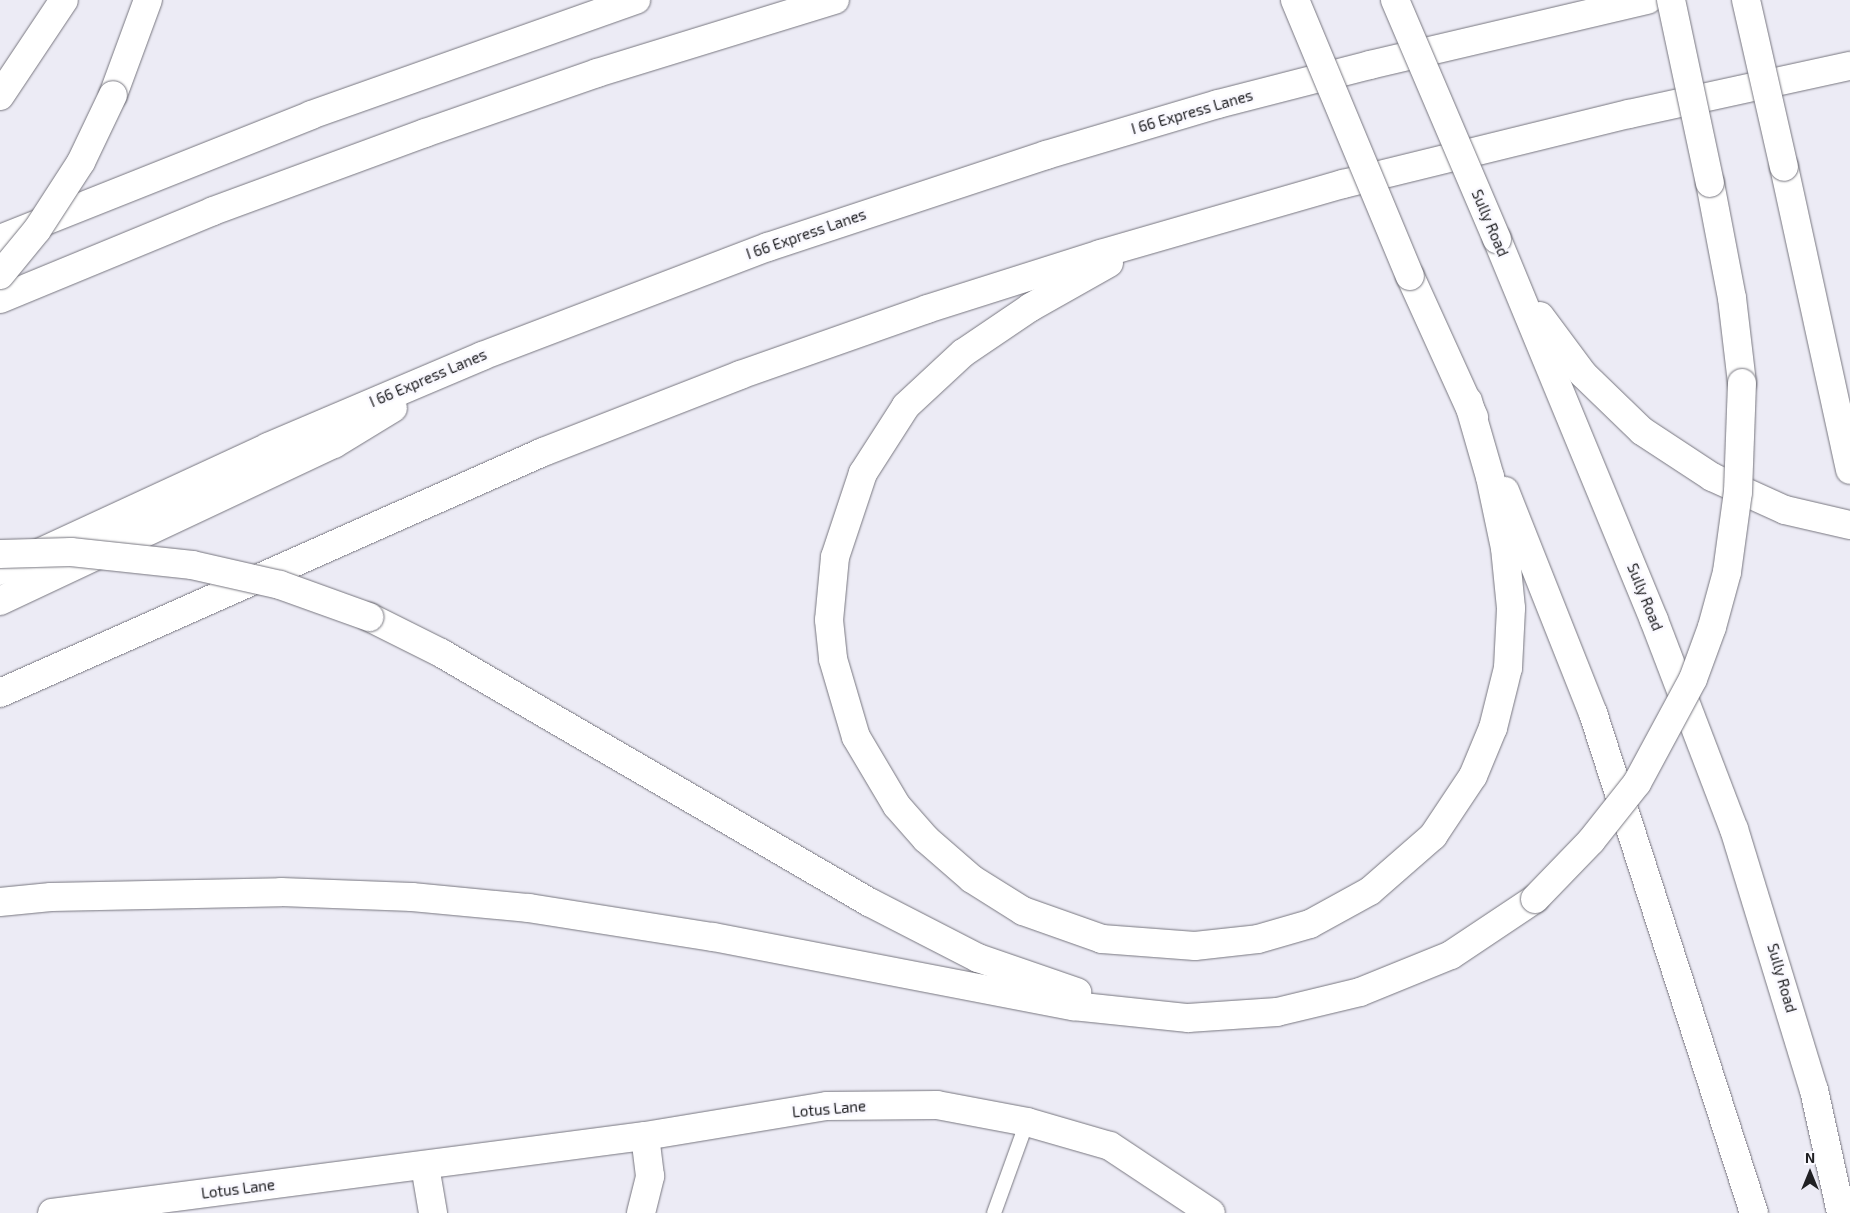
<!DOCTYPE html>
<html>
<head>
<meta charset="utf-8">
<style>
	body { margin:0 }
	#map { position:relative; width:1850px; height:1213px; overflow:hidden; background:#ecebf5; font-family:"Exo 2",sans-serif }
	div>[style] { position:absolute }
	.roads { filter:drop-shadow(0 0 1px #77767f) drop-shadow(0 0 1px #77767f) }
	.service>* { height:14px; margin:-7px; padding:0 7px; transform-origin:7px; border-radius:7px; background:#fff }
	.minor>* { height:28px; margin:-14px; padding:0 14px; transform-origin:14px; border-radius:14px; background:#fff }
	.motorway>* { height:28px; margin:-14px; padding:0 14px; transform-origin:14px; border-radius:14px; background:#fff }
	.bridges { filter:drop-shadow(0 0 1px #77767f) drop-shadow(0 0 1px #77767f) }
	.motorway-bridge>* { height:28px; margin:-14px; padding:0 14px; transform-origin:14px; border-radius:14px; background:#fff }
	span { translate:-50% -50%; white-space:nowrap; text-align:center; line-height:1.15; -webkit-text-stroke:5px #faf9ff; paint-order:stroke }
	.street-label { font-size:15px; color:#202023 }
	.north { position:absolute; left:1785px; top:1148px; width:50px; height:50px; -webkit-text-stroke:4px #faf9ff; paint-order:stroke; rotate:0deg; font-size:14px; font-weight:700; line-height:20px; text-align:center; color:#202023 }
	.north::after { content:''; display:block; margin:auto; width:18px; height:22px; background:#202023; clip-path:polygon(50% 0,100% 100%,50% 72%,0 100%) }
</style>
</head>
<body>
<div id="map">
	<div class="roads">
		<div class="service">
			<i style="left:994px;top:1213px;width:97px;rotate:-70.1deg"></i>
		</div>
		<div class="minor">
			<i style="left:425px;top:1166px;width:48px;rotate:80.3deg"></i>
			<i style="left:52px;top:1213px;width:598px;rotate:-7.4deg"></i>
			<i style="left:645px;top:1136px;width:184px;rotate:-9.4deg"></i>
			<i style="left:827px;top:1106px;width:110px;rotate:-0.5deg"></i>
			<i style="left:937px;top:1105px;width:92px;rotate:10.7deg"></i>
			<i style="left:1027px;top:1122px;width:86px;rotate:16.1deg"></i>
			<i style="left:1110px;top:1146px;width:121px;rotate:33.6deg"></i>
			<i style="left:641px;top:1213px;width:38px;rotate:-76deg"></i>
			<i style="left:650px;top:1176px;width:40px;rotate:-97.1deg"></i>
		</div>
		<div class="motorway">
			<i style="left:113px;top:95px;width:101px;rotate:-69.8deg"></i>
			<i style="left:0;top:96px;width:115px;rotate:-56.3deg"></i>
			<i style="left:1784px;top:167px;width:310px;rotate:77.7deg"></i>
			<i style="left:1710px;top:183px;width:117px;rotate:79.2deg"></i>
			<i style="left:1732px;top:298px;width:86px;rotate:83.3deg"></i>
			<i style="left:0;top:239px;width:335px;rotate:-21.7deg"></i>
			<i style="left:311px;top:115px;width:345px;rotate:-19.5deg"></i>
			<i style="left:1497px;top:239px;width:412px;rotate:67.6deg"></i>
			<i style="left:1654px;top:620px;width:224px;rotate:69.1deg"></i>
			<i style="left:1734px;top:829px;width:273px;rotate:73deg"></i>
			<i style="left:1814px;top:1090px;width:126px;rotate:77.6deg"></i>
			<i style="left:1109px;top:263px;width:90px;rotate:150.6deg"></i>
			<i style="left:1031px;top:307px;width:82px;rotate:145.9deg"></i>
			<i style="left:963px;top:353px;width:78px;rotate:137.1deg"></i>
			<i style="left:906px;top:406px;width:80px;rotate:122.7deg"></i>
			<i style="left:863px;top:473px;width:89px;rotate:108.4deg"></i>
			<i style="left:835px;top:557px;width:63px;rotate:95.4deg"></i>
			<i style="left:829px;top:620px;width:39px;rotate:84deg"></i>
			<i style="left:833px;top:659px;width:81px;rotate:73.6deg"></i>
			<i style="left:856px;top:737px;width:80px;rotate:59.3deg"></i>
			<i style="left:897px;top:806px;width:44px;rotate:48.7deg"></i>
			<i style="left:926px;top:839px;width:61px;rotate:41deg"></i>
			<i style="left:972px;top:879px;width:60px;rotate:32.1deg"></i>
			<i style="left:1023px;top:911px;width:84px;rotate:19.5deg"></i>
			<i style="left:1102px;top:939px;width:93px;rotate:4.3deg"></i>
			<i style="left:1195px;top:946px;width:63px;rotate:-6.3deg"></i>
			<i style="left:1258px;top:939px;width:54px;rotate:-16.1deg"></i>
			<i style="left:1310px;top:924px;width:68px;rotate:-28.8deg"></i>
			<i style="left:1370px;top:891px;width:84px;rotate:-41.1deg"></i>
			<i style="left:1433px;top:836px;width:72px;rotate:-56.3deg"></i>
			<i style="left:1473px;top:776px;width:52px;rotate:-67.4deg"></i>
			<i style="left:1493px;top:728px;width:62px;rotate:-76deg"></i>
			<i style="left:1508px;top:668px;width:60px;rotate:-87.1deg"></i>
			<i style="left:1511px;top:608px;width:60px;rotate:-95.7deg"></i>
			<i style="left:1505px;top:548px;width:73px;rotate:-101.9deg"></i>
			<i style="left:1490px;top:477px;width:79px;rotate:-106.1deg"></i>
			<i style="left:1410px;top:276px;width:155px;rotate:65.6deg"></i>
			<i style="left:0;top:299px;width:230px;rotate:-22.4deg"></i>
			<i style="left:213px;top:211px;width:226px;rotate:-20.2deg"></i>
			<i style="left:425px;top:133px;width:182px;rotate:-19.2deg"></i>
			<i style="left:597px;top:73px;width:249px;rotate:-17.1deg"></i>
			<i style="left:1540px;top:316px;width:72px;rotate:53.4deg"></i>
			<i style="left:1583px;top:374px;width:82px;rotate:44deg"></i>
			<i style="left:1642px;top:431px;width:84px;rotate:33.3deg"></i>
			<i style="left:1712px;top:477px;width:80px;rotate:24.3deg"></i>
			<i style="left:1785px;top:510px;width:67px;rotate:13deg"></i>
			<i style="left:1505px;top:491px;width:239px;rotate:68.4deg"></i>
			<i style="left:1593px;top:713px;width:525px;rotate:72.15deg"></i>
			<i style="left:0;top:571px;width:295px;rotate:-24.8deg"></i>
			<i style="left:268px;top:447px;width:233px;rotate:-23deg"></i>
			<i style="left:482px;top:356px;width:306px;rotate:-20.9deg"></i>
			<i style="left:768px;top:247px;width:293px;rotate:-18.3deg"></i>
			<i style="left:1046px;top:155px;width:179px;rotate:-16.5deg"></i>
			<i style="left:1218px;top:104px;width:157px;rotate:-14.4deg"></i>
			<i style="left:1370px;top:65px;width:285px;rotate:-13.2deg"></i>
			<i style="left:0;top:601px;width:369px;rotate:-25.2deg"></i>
			<i style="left:334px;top:444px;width:69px;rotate:-31.4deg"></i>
			<i style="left:369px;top:617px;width:80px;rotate:26.6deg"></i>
			<i style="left:441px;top:653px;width:495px;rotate:30.2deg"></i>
			<i style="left:869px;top:902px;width:123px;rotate:27.2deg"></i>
			<i style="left:978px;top:958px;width:105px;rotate:19deg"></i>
			<i style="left:0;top:693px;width:594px;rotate:-23.93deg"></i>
			<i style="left:543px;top:452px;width:212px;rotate:-21.3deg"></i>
			<i style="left:740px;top:375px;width:198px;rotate:-19.4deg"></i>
			<i style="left:927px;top:309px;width:182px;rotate:-17.6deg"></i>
			<i style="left:1100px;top:254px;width:253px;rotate:-16.1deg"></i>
			<i style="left:1343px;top:184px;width:294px;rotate:-13.8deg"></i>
			<i style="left:1629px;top:114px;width:226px;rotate:-12.3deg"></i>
			<i style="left:0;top:902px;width:51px;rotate:-5.6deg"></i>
			<i style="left:51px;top:897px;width:230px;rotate:-1.2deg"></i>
			<i style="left:281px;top:892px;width:131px;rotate:2.2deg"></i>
			<i style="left:412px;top:897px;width:118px;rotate:5.4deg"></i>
			<i style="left:529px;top:908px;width:186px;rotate:9deg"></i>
			<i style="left:713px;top:937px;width:367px;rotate:10.9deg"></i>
			<i style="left:1073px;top:1006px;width:116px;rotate:6deg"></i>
			<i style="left:1188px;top:1018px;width:89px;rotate:-3.9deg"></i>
			<i style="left:1277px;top:1012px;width:85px;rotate:-13.5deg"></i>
			<i style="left:1360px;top:992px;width:98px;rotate:-22.1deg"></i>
			<i style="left:1451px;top:955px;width:101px;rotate:-33.7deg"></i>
		</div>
	</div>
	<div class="bridges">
		<div class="motorway-bridge">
			<i style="left:1295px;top:0;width:299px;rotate:67.4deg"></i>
			<i style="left:1395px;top:0;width:260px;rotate:66.9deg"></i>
			<i style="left:1671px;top:0;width:187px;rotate:78deg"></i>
			<i style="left:1746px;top:0;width:171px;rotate:77.2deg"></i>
			<i style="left:0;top:275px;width:58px;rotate:-50.6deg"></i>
			<i style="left:37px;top:230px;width:81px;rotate:-57.1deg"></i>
			<i style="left:81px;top:162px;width:74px;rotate:-64.5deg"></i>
			<i style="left:0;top:554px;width:71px;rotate:-1.6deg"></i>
			<i style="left:71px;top:552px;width:122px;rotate:6.1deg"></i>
			<i style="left:192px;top:565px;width:90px;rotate:12.8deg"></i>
			<i style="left:280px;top:585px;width:95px;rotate:19.8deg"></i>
			<i style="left:1535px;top:899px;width:81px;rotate:-46deg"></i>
			<i style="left:1591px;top:841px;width:74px;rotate:-51.6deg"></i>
			<i style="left:1637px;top:783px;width:118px;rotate:-61.7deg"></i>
			<i style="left:1693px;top:679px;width:55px;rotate:-69.9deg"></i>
			<i style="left:1712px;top:627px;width:57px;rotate:-74.7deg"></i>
			<i style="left:1727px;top:572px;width:81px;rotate:-82.2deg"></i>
			<i style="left:1738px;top:492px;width:109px;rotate:-87.9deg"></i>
		</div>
	</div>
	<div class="street-label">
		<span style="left:1192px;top:112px;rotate:-16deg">I 66 Express Lanes</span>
		<span style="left:1490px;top:223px;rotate:67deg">Sully Road</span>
		<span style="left:806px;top:234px;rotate:-19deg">I 66 Express Lanes</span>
		<span style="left:428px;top:378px;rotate:-23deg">I 66 Express Lanes</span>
		<span style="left:1645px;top:597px;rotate:68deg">Sully Road</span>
		<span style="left:1782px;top:978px;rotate:74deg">Sully Road</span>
		<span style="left:829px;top:1109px;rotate:-5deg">Lotus Lane</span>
		<span style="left:238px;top:1189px;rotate:-7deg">Lotus Lane</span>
	</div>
	<div class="north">N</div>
</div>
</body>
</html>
